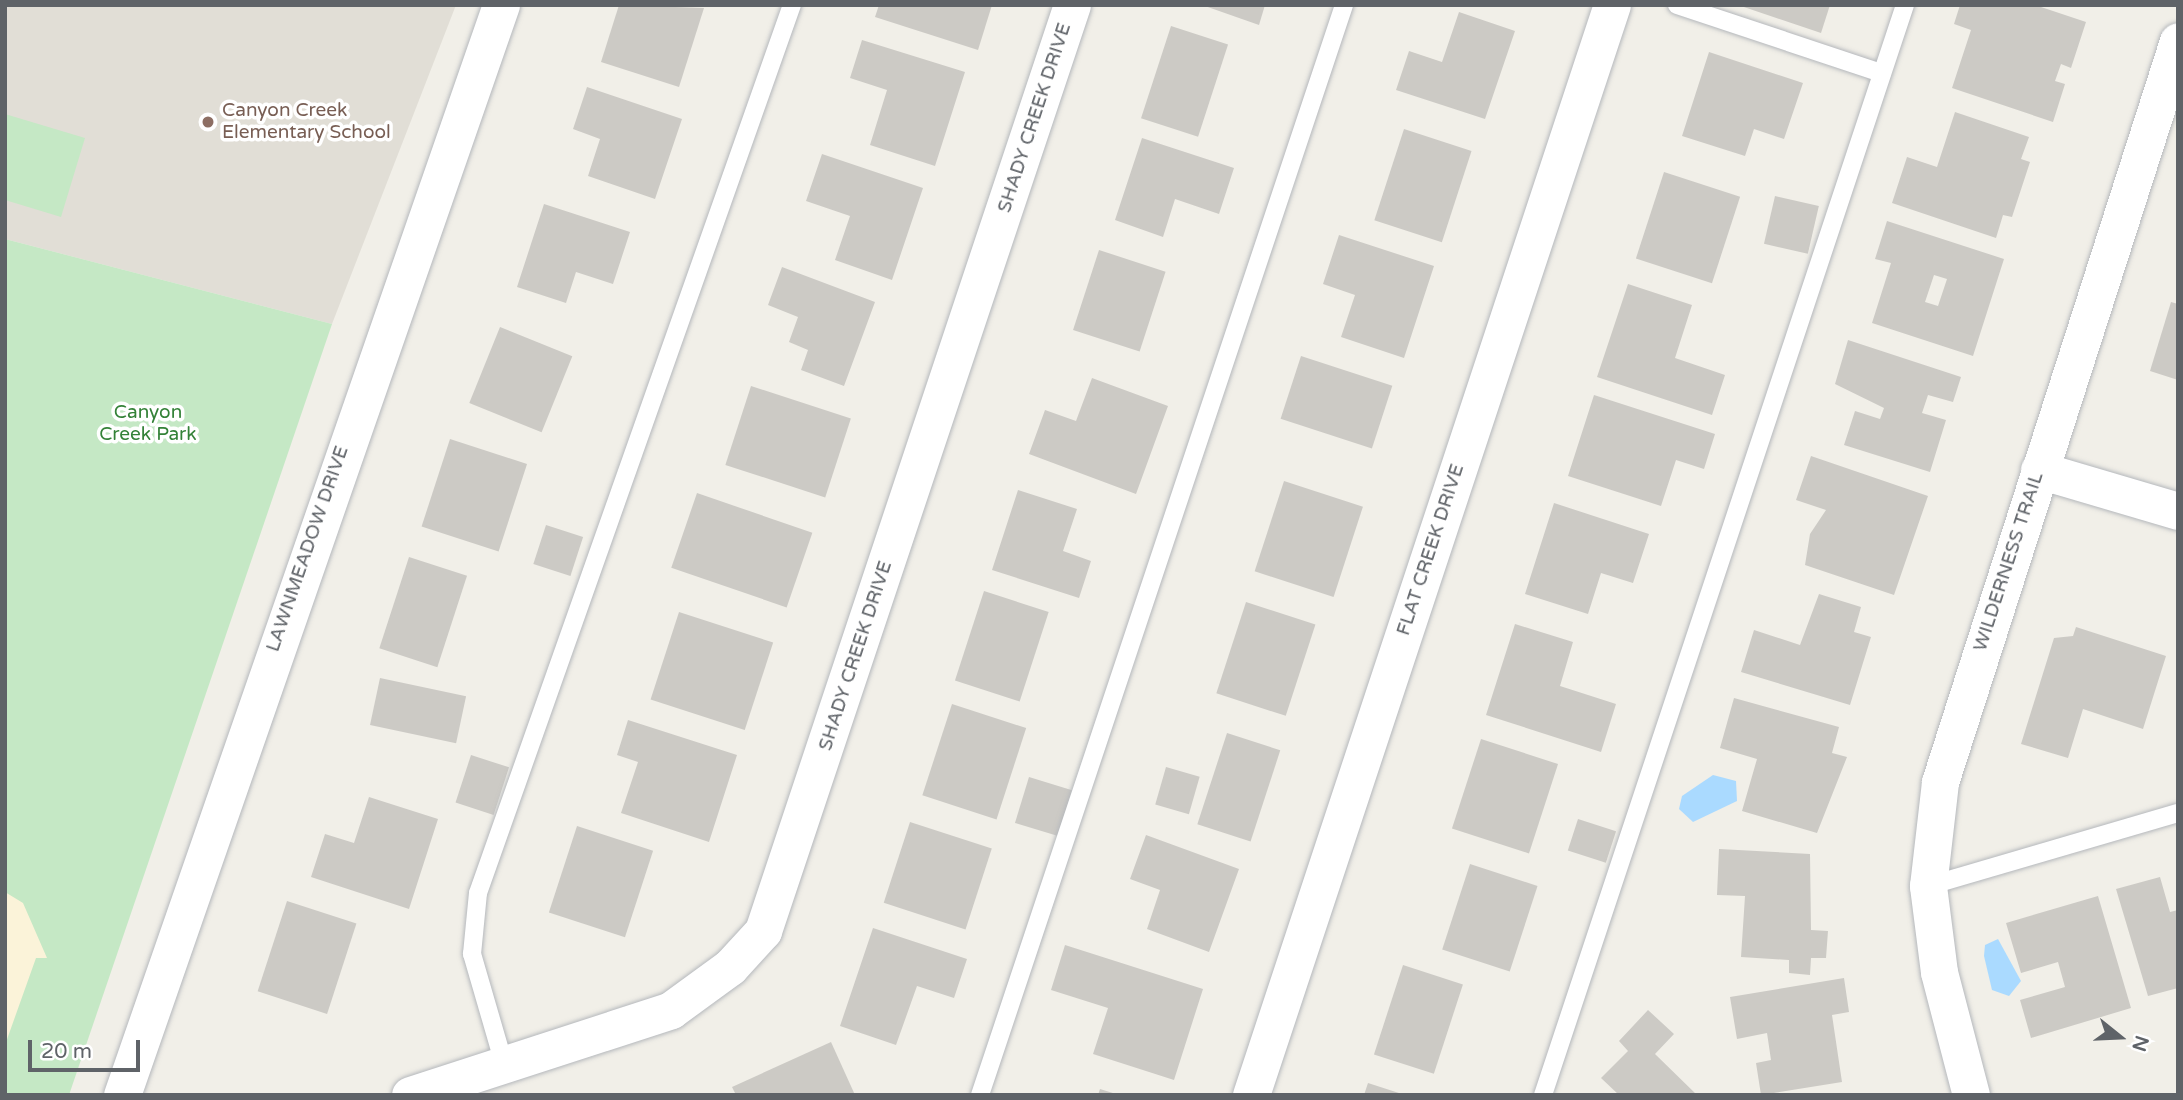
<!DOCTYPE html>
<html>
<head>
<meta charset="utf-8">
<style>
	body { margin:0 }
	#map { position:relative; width:2183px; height:1100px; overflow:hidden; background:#f1efe8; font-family:"Varela Round",sans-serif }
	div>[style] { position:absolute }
	.education>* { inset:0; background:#e1ded6 }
	.green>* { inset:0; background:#c5e8c5 }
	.sand>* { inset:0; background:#fbf3d9 }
	.water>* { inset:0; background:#aadaff }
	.building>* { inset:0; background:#cccac5; transform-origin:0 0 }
	.roads { filter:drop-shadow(0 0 2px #b5b8bc) drop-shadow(0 0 2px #b5b8bc) }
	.service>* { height:18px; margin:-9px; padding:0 9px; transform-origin:9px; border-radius:9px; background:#fff }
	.minor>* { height:37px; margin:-18.5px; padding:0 18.5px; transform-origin:18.5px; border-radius:18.5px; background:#fff }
	.dots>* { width:19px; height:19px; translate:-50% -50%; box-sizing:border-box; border:4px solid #fff; border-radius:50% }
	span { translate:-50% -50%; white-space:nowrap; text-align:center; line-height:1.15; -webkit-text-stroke:7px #fff; paint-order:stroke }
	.education-label { font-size:19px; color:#785e54 }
	.left { translate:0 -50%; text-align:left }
	.street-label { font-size:19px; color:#5f6368 }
	.park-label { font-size:19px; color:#348238 }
	.frame { position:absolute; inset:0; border:7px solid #5f6368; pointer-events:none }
	.north { position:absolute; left:2085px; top:1002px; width:70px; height:70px; -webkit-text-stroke:5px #fff; paint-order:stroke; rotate:108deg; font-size:19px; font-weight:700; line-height:28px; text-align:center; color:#5f6368 }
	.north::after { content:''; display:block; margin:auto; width:24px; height:32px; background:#5f6368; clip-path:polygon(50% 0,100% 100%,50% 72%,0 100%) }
	.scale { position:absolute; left:28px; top:1040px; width:112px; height:32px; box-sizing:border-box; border:4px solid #5f6368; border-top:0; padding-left:9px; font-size:21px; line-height:24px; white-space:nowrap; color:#5f6368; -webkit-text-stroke:5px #fff; paint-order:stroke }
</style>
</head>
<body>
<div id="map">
	<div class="education">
		<i style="clip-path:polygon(5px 5px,456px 5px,332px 324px,5px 239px)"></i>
	</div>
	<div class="green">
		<i style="clip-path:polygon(5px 114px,85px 138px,61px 217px,5px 200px)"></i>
		<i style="clip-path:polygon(5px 239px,332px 324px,69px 1095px,5px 1095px)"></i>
	</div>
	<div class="sand">
		<i style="clip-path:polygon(5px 892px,23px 903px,47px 958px,36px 958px,5px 1045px)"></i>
	</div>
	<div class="water">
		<i style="clip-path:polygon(1713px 775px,1736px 781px,1737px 801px,1693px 822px,1679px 809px,1682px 796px)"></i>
		<i style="clip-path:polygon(1998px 939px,2021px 981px,2009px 996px,1992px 990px,1984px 956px,1985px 945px)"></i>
	</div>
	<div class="building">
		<i style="clip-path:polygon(619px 5px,704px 8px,679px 87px,601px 62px)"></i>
		<i style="clip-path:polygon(879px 5px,992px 5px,978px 50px,875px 17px)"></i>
		<i style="clip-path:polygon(1202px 5px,1265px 5px,1259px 25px)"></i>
		<i style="clip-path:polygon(1738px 5px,1830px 5px,1821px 33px)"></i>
		<i style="clip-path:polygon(1960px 5px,2035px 5px,2086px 22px,2071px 68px,2061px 64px,2055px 81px,2065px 84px,2053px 122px,1952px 88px,1971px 30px,1954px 24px)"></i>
		<i style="clip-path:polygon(1459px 12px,1515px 31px,1485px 119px,1396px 90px,1409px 51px,1442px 62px)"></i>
		<i style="left:1171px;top:26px;width:60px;height:97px;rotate:18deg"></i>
		<i style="clip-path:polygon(862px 40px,965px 72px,935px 166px,870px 145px,887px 90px,850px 78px)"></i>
		<i style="clip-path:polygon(1709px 52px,1803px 83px,1784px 139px,1754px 129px,1745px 156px,1682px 136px)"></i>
		<i style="clip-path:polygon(587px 87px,682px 119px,655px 199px,588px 176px,600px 139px,573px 129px)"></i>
		<i style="clip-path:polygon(1955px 112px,2029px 137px,2021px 159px,2030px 162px,2012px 217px,2003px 215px,1996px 238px,1892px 203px,1907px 157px,1937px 167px)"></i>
		<i style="left:1404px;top:129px;width:71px;height:96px;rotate:18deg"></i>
		<i style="clip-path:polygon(1142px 138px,1234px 168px,1219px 214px,1175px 199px,1163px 237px,1115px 220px)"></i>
		<i style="clip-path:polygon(822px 154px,923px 188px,892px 280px,835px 260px,850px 216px,806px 201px)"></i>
		<i style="left:1664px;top:172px;width:80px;height:91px;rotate:18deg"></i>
		<i style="left:1775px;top:196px;width:45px;height:49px;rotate:13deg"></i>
		<i style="clip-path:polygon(544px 204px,630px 232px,613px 284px,576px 272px,566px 303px,517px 287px)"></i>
		<i style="clip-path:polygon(evenodd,1887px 221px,2004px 259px,1973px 356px,1872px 323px,1891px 263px,1875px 259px,1887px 221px,1934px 275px,1947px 279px,1938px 306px,1925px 302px,1934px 275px)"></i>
		<i style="clip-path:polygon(1339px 235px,1434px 266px,1404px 358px,1341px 337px,1355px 295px,1323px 284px)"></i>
		<i style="left:1099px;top:250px;width:70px;height:84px;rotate:18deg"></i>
		<i style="clip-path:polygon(782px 267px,875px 302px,844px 386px,801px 370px,808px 350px,789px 342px,798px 317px,768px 305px)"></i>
		<i style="clip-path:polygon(1628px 284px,1692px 305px,1675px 358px,1725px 375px,1712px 415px,1597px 377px)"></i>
		<i style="clip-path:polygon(2171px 302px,2178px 304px,2178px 380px,2150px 371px)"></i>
		<i style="left:500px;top:327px;width:78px;height:82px;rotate:22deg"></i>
		<i style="clip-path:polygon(1848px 340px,1961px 377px,1953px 402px,1928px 395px,1922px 413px,1946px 420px,1930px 472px,1844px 445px,1855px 411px,1880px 419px,1884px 408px,1835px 384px)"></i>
		<i style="left:1301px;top:356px;width:96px;height:66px;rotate:18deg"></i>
		<i style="clip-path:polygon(1092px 378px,1168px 406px,1136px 494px,1029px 454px,1045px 410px,1076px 421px)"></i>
		<i style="left:751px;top:386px;width:105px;height:83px;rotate:18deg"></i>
		<i style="clip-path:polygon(1594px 395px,1715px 434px,1704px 469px,1676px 460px,1661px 506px,1568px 476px)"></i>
		<i style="left:450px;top:439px;width:81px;height:92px;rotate:18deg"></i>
		<i style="clip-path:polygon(1811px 456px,1928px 496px,1894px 595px,1805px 565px,1810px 534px,1826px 510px,1796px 500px)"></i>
		<i style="left:1284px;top:481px;width:83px;height:95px;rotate:18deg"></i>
		<i style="clip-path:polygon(1018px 490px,1077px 509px,1063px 551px,1091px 561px,1079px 598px,992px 570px)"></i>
		<i style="left:697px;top:493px;width:122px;height:79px;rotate:19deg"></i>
		<i style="clip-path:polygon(1554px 503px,1649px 534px,1633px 583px,1601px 573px,1588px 614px,1525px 594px)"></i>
		<i style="left:546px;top:525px;width:39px;height:41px;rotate:18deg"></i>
		<i style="left:409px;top:557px;width:61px;height:96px;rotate:18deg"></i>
		<i style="left:984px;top:591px;width:68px;height:94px;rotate:18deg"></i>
		<i style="clip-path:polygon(1819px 594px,1861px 607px,1854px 632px,1871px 637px,1850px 705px,1741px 672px,1754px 630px,1800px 645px)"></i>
		<i style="left:1246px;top:602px;width:73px;height:96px;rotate:18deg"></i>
		<i style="left:679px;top:612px;width:99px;height:92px;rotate:18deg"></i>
		<i style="clip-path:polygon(1515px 624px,1573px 642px,1560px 686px,1616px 704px,1601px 752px,1486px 715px)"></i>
		<i style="clip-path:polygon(2076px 627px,2166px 656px,2143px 729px,2083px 709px,2068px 758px,2021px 744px,2054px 638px,2073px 636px)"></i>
		<i style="left:380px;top:678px;width:88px;height:48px;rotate:12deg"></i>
		<i style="clip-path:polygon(1734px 698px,1839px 727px,1832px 753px,1847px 757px,1817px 833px,1742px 811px,1757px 759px,1720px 748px)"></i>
		<i style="left:952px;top:704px;width:78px;height:96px;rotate:18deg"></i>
		<i style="clip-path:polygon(628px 720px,737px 755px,709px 842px,621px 813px,638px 762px,617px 755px)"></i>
		<i style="left:1227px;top:733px;width:56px;height:96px;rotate:18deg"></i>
		<i style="left:1481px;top:739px;width:81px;height:94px;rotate:18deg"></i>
		<i style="left:471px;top:755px;width:40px;height:50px;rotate:18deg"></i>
		<i style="left:1166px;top:767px;width:35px;height:39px;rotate:16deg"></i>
		<i style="left:1029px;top:777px;width:45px;height:48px;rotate:17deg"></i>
		<i style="clip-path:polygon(369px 797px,438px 819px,409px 909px,311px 877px,325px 834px,354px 843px)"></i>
		<i style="left:1578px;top:819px;width:40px;height:33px;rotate:18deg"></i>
		<i style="left:910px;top:822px;width:86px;height:85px;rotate:18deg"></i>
		<i style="left:577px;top:826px;width:80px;height:91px;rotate:18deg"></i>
		<i style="clip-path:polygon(1146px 835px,1239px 869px,1209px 952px,1147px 929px,1160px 890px,1130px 879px)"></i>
		<i style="clip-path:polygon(1719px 849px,1810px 854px,1811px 930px,1828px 931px,1826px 958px,1811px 958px,1810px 975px,1789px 973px,1789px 960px,1741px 957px,1745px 896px,1717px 895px)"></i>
		<i style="left:1470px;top:864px;width:71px;height:90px;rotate:18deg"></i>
		<i style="clip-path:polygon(2160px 877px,2170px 912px,2178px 910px,2178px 988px,2148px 996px,2116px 889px)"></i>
		<i style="clip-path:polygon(2098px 896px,2131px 1008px,2031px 1038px,2020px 1000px,2065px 987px,2058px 962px,2021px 973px,2006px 923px)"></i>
		<i style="left:287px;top:901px;width:73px;height:95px;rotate:18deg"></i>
		<i style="clip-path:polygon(873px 928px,967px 959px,954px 998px,917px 986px,896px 1045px,840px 1026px)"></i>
		<i style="clip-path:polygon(1065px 945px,1203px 989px,1174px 1080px,1093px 1054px,1108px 1008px,1051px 990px)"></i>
		<i style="left:1403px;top:965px;width:63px;height:94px;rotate:18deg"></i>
		<i style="clip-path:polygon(1844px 978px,1849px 1012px,1832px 1015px,1842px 1082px,1761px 1095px,1756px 1063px,1771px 1060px,1767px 1033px,1737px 1039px,1730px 997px)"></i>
		<i style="clip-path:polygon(1648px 1010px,1674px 1034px,1655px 1054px,1697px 1095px,1619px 1095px,1601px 1078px,1628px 1051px,1619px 1041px)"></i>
		<i style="clip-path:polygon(831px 1042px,855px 1095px,736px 1095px,732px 1087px)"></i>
		<i style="clip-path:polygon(1368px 1083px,1402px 1094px,1402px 1095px,1364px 1095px)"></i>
		<i style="clip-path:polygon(1100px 1089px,1116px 1094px,1116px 1095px,1098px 1095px)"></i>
	</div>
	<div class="roads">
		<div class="service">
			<i style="left:1677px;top:5px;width:216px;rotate:18.4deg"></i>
			<i style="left:1928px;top:886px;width:260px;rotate:-16.3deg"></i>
			<i style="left:504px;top:1064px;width:115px;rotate:-106.2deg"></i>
			<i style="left:472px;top:954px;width:61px;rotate:-84.4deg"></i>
			<i style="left:478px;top:893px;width:942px;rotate:-70.53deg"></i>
			<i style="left:980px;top:1095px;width:1149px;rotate:-71.53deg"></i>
			<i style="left:1543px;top:1095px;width:1149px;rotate:-71.63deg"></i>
		</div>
		<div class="minor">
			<i style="left:2039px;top:470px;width:145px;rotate:16.4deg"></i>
			<i style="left:122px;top:1095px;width:1154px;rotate:-70.83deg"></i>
			<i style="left:410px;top:1095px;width:274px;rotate:-18deg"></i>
			<i style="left:671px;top:1010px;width:73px;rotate:-36.1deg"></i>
			<i style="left:730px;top:967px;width:49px;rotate:-47.5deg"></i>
			<i style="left:763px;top:931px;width:976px;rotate:-71.55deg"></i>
			<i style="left:1251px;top:1095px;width:1148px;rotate:-71.68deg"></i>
			<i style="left:1971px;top:1095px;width:127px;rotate:-104.6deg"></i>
			<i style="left:1939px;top:972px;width:87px;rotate:-97.3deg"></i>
			<i style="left:1928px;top:886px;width:105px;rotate:-83.4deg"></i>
			<i style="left:1940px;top:782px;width:778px;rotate:-72.19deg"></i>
		</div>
	</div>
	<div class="dots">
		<i style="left:208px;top:122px;background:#8d6e63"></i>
	</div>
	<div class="education-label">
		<span class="left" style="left:222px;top:122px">Canyon Creek<br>Elementary School</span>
	</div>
	<div class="street-label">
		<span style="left:1035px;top:118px;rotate:-72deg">SHADY CREEK DRIVE</span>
		<span style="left:308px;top:549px;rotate:-71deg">LAWNMEADOW DRIVE</span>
		<span style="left:1431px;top:550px;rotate:-72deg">FLAT CREEK DRIVE</span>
		<span style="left:2009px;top:562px;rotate:-72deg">WILDERNESS TRAIL</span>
		<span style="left:856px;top:656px;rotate:-72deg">SHADY CREEK DRIVE</span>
	</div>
	<div class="park-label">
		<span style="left:148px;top:424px">Canyon<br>Creek Park</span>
	</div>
	<div class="frame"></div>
	<div class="north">N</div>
	<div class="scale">20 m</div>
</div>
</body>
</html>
